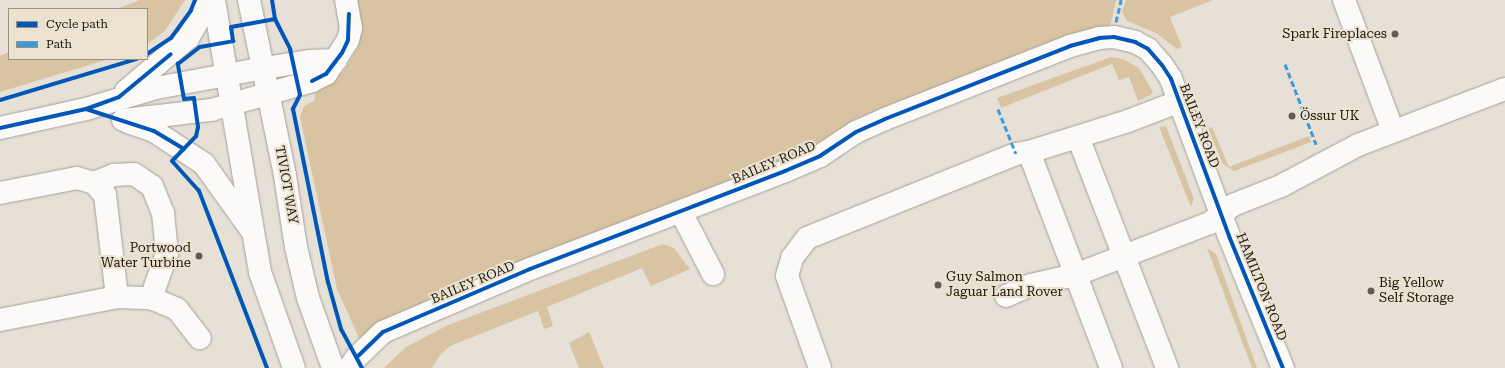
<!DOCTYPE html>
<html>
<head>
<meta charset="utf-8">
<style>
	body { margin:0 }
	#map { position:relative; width:1505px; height:368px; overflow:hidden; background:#e6e0d6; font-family:"Roboto Serif",serif }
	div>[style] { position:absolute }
	.green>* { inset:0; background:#d8c4a3 }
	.roads { filter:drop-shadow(0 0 1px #a5a099) drop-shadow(0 0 1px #a5a099) }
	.minor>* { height:22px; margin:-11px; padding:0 11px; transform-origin:11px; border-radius:11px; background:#fbfaf9 }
	.major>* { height:22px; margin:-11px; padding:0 11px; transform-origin:11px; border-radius:11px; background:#fbfaf9 }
	.quiet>* { height:3px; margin-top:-1.5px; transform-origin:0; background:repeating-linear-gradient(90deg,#3b9ade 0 6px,transparent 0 9px) }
	.cycleway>* { height:4px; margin:-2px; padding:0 2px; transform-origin:2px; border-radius:2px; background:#0057b8 }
	.dots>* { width:11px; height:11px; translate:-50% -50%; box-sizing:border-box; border:2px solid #ece2d0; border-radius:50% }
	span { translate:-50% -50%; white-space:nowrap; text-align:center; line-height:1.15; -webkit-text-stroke:4px #ece2d0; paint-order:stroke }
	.poi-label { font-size:13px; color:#19160f }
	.right { translate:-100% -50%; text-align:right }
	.left { translate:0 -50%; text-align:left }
	.street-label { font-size:13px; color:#19160f }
	.legend { position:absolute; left:8px; top:8px; width:140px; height:52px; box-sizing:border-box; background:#ece2d0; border:1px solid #989083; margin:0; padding:5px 7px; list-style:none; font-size:12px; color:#19160f }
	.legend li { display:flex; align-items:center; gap:8px; height:20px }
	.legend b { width:20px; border:1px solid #989083 }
</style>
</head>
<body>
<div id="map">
	<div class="green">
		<i style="clip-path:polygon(140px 0,185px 0,165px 31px,147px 44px,147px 9px,117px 9px)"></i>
		<i style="clip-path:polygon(354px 0,1116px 0,1111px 23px,1108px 26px,1060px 39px,855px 119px,806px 151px,388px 317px,359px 338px,337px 289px,300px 117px,304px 106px,314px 101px,317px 88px,343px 72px,357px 49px,361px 32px)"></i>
		<i style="clip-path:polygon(1126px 0,1213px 0,1170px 17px,1182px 47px,1177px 49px,1156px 33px,1127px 21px,1122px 12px)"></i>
		<i style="clip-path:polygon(9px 52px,9px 59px,109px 59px,0 92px,0 56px)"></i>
		<i style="clip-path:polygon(1111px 57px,1123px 59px,1139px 68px,1153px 92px,1150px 95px,1138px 101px,1129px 77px,1119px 80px,1112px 64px,1001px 108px,997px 98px)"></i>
		<i style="clip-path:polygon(1166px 126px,1194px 199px,1191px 207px,1159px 127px)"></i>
		<i style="clip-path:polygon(1212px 127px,1229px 167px,1309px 136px,1311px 142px,1234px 171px,1223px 164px,1208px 128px)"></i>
		<i style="clip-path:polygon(663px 244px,674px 248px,690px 269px,651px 286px,642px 268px,547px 307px,553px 326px,544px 329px,538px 311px,450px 346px,440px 355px,432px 368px,384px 368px,406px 347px,448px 325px)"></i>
		<i style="clip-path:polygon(1207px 248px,1216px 254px,1257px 368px,1252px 368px)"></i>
		<i style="clip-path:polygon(589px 332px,604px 368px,579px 368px,569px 343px)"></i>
	</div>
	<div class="roads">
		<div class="minor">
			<i style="left:1344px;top:0;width:140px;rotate:69.5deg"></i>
			<i style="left:126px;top:91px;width:82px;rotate:-40.5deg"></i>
			<i style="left:188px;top:38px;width:44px;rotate:-59.9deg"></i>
			<i style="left:123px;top:120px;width:89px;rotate:-6.5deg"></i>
			<i style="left:211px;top:110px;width:105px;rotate:-16deg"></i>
			<i style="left:312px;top:81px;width:16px;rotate:-27deg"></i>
			<i style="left:326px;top:74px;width:40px;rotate:-57.1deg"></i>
			<i style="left:348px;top:40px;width:12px;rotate:-76deg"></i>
			<i style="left:351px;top:28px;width:28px;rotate:-100deg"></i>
			<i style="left:128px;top:122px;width:28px;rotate:19deg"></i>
			<i style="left:154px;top:131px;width:60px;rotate:33.4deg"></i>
			<i style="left:204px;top:164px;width:82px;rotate:54.4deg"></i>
			<i style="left:0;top:128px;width:88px;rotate:-12.5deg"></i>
			<i style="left:86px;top:109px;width:73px;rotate:-16.7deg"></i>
			<i style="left:156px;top:88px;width:110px;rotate:-10.5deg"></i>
			<i style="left:264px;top:68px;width:47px;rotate:-8.7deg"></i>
			<i style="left:310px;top:61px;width:26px;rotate:-2deg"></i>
			<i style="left:1078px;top:137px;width:248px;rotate:68.9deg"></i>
			<i style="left:1029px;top:152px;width:231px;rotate:69.2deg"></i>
			<i style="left:94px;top:183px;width:22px;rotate:-22deg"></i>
			<i style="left:114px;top:175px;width:20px;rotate:-3deg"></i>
			<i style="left:134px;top:174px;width:22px;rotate:34deg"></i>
			<i style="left:152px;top:186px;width:29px;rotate:68deg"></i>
			<i style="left:163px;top:213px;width:40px;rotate:84.3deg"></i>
			<i style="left:167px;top:253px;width:48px;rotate:109.6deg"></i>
			<i style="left:0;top:193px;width:78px;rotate:-11deg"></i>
			<i style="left:77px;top:178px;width:18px;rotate:16deg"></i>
			<i style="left:94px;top:183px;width:16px;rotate:47deg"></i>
			<i style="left:105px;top:195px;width:103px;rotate:83.3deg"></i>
			<i style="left:681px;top:212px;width:70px;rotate:62.7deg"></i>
			<i style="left:1006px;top:296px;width:27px;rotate:-24deg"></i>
			<i style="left:1031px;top:285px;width:45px;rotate:-12.8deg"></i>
			<i style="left:1075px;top:275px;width:145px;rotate:-21.1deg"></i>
			<i style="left:1210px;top:223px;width:29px;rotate:-38deg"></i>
			<i style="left:1233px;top:205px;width:52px;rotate:-21.6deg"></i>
			<i style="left:1281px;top:186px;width:87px;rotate:-28deg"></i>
			<i style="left:1358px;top:145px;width:157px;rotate:-20.9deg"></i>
			<i style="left:0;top:320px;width:119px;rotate:-11.1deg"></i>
			<i style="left:117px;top:297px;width:34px;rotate:2deg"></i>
			<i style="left:151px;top:298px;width:28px;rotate:23deg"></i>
			<i style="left:177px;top:309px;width:37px;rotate:52deg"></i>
			<i style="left:349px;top:368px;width:14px;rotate:-54deg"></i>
			<i style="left:357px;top:357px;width:36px;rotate:-44deg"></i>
			<i style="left:383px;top:332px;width:160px;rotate:-23.2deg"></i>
			<i style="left:530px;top:269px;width:273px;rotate:-21deg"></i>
			<i style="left:785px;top:171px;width:38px;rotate:-23deg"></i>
			<i style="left:820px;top:156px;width:43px;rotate:-33.7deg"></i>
			<i style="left:856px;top:132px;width:32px;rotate:-24deg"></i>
			<i style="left:885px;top:119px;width:199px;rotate:-21.5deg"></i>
			<i style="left:1070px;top:46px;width:30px;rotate:-15deg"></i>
			<i style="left:1099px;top:38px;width:15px;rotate:-4deg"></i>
			<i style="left:1114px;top:37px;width:22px;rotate:13deg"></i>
			<i style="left:1135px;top:42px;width:15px;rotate:28deg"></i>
			<i style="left:1148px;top:49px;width:21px;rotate:49deg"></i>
			<i style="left:1162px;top:65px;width:17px;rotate:57deg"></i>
			<i style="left:1171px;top:79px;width:167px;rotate:69.7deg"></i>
			<i style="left:1229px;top:236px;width:143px;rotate:67.8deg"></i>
			<i style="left:820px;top:368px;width:98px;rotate:-109.7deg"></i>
			<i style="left:787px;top:276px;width:19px;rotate:-74deg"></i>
			<i style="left:792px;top:258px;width:25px;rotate:-53deg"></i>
			<i style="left:807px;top:238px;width:225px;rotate:-21.9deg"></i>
			<i style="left:1016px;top:154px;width:13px;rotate:-9deg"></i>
			<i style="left:1029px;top:152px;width:104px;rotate:-17.4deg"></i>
			<i style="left:1128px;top:121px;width:56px;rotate:-21deg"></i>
		</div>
		<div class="major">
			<i style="left:214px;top:0;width:276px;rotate:80.4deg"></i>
			<i style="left:260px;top:272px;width:102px;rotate:70.5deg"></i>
			<i style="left:249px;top:0;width:180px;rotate:78.4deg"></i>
			<i style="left:285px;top:176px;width:72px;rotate:81.2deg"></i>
			<i style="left:296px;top:247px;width:52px;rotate:76.8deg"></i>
			<i style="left:308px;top:298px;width:74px;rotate:70.3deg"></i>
		</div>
	</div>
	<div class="quiet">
		<i style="left:1116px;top:22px;width:23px;rotate:-77deg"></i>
		<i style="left:1285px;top:64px;width:86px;rotate:68.8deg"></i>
		<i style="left:998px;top:109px;width:48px;rotate:68.2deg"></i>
	</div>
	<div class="cycleway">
		<i style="left:272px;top:0;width:19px;rotate:81deg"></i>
		<i style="left:275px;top:19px;width:34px;rotate:63deg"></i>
		<i style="left:290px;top:49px;width:47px;rotate:77.7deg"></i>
		<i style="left:300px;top:95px;width:16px;rotate:117deg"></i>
		<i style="left:293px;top:109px;width:177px;rotate:78.6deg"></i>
		<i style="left:328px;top:282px;width:49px;rotate:74.5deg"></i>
		<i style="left:341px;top:329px;width:44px;rotate:61.7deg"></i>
		<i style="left:147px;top:54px;width:29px;rotate:-34deg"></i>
		<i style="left:171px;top:38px;width:34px;rotate:-54deg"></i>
		<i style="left:191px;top:10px;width:11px;rotate:-68deg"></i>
		<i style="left:312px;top:81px;width:16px;rotate:-27deg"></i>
		<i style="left:326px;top:74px;width:26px;rotate:-53deg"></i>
		<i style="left:342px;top:53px;width:14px;rotate:-65deg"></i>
		<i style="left:348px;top:40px;width:26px;rotate:-88deg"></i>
		<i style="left:0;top:100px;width:143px;rotate:-16.7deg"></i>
		<i style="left:86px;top:109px;width:71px;rotate:17.9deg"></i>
		<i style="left:154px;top:131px;width:35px;rotate:31deg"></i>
		<i style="left:0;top:128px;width:88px;rotate:-12.5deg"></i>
		<i style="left:86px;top:109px;width:35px;rotate:-20deg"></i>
		<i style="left:119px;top:97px;width:67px;rotate:-39.6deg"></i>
		<i style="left:357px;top:357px;width:36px;rotate:-44deg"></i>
		<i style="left:383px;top:332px;width:160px;rotate:-23.2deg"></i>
		<i style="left:530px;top:269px;width:273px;rotate:-21deg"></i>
		<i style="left:785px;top:171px;width:38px;rotate:-23deg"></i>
		<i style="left:820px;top:156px;width:43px;rotate:-33.7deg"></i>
		<i style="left:856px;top:132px;width:32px;rotate:-24deg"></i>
		<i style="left:885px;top:119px;width:199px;rotate:-21.5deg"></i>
		<i style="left:1070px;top:46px;width:30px;rotate:-15deg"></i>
		<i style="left:1099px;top:38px;width:15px;rotate:-4deg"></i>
		<i style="left:1114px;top:37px;width:22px;rotate:13deg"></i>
		<i style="left:1135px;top:42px;width:15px;rotate:28deg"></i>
		<i style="left:1148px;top:49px;width:21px;rotate:49deg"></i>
		<i style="left:1162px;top:65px;width:17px;rotate:57deg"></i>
		<i style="left:1171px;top:79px;width:167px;rotate:69.7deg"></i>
		<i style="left:1229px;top:236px;width:143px;rotate:67.8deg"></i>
		<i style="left:267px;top:368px;width:190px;rotate:-111deg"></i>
		<i style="left:199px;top:191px;width:40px;rotate:-132deg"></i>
		<i style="left:172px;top:161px;width:35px;rotate:-46deg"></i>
		<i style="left:196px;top:136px;width:9px;rotate:-77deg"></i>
		<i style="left:198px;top:127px;width:29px;rotate:-98deg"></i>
		<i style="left:194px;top:98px;width:10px;rotate:174deg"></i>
		<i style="left:184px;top:99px;width:36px;rotate:-100deg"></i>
		<i style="left:178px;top:64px;width:28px;rotate:-38deg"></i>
		<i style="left:200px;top:47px;width:34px;rotate:-10deg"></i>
		<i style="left:233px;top:41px;width:14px;rotate:-98deg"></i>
		<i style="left:231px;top:27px;width:45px;rotate:-10.3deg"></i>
	</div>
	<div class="dots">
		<i style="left:1395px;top:34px;background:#615d55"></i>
		<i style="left:1292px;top:116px;background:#615d55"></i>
		<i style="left:199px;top:256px;background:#615d55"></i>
		<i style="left:938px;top:285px;background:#615d55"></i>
		<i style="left:1371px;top:291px;background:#615d55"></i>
	</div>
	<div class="poi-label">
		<span class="right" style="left:1387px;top:34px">Spark Fireplaces</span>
		<span class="left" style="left:1300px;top:116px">Össur UK</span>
		<span class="right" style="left:191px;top:256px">Portwood<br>Water Turbine</span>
		<span class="left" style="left:946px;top:285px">Guy Salmon<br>Jaguar Land Rover</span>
		<span class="left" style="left:1379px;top:291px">Big Yellow<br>Self Storage</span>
	</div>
	<div class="street-label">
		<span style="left:1199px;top:126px;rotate:69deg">BAILEY ROAD</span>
		<span style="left:774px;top:163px;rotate:-23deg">BAILEY ROAD</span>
		<span style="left:286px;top:185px;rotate:80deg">TIVIOT WAY</span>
		<span style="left:473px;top:283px;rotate:-23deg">BAILEY ROAD</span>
		<span style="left:1261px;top:287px;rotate:68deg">HAMILTON ROAD</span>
	</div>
	<ul class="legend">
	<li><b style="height:5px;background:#0057b8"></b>Cycle path</li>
	<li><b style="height:5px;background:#3b9ade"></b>Path</li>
	</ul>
</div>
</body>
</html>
